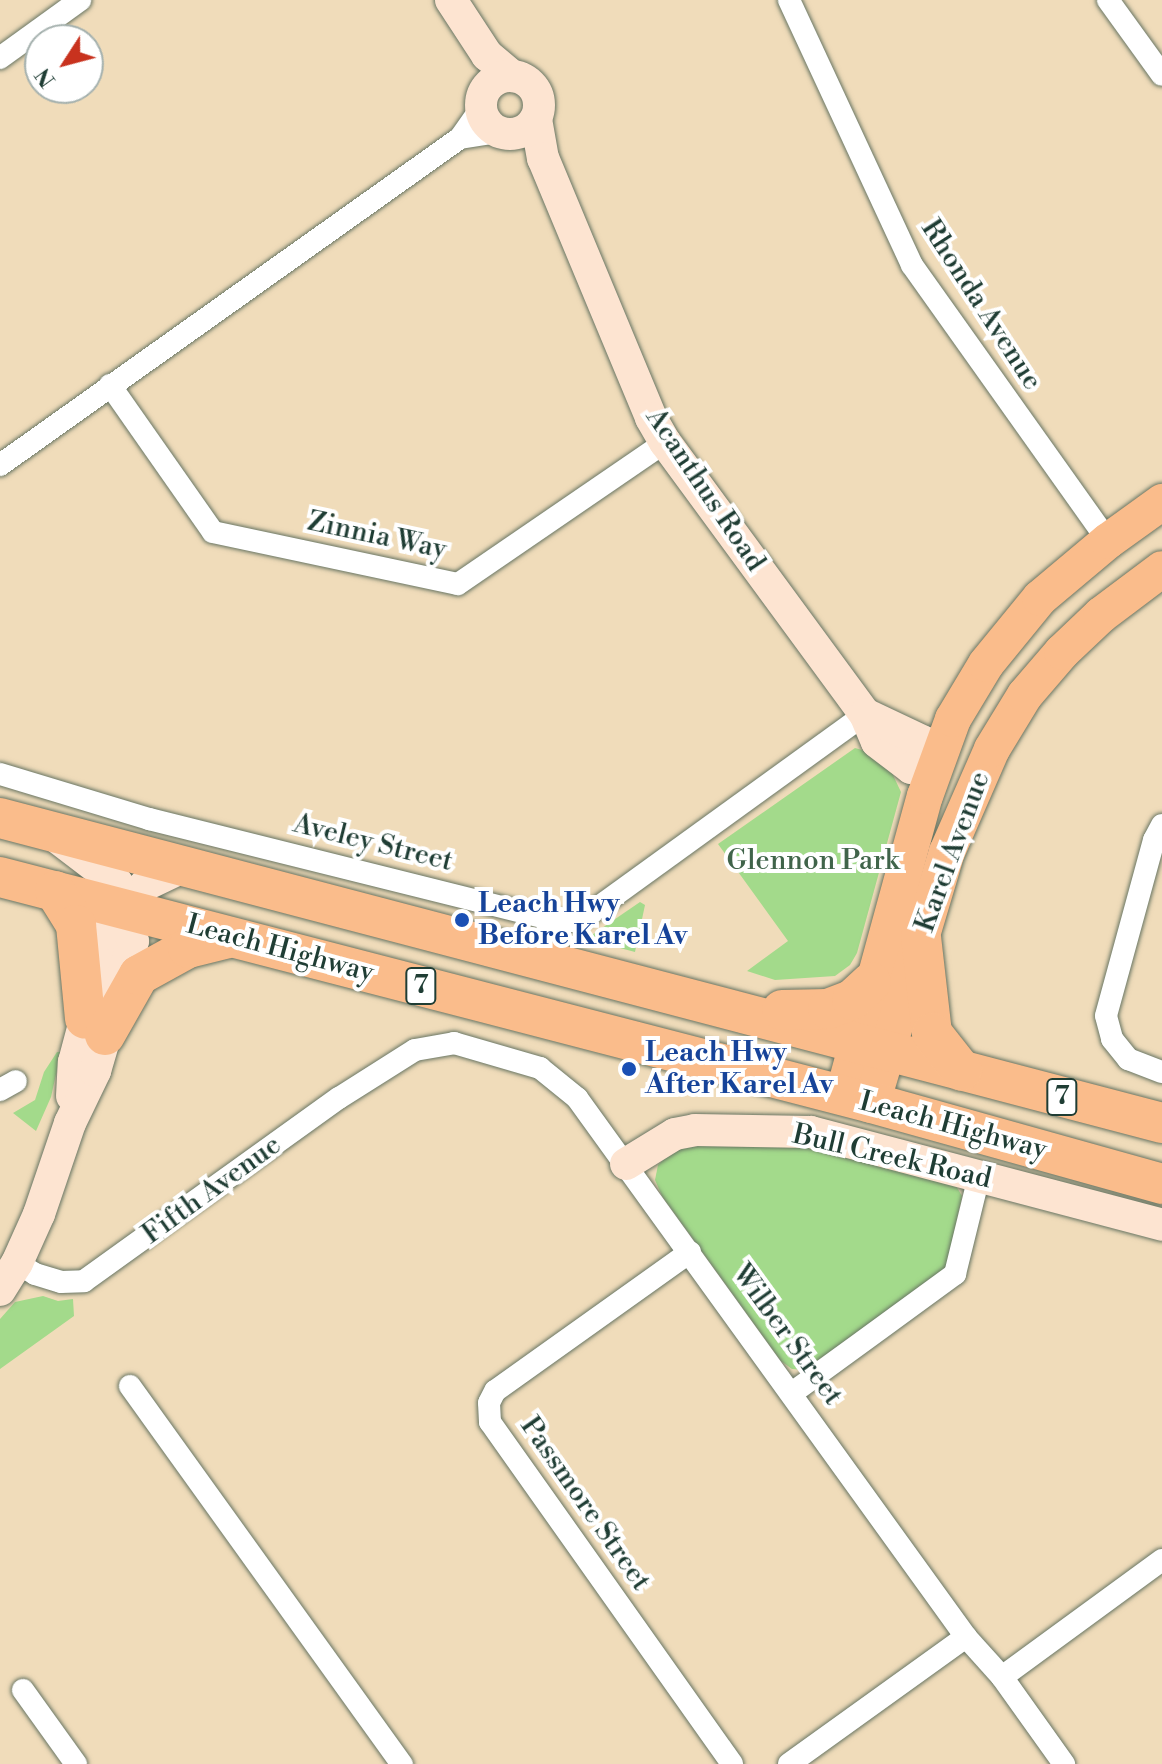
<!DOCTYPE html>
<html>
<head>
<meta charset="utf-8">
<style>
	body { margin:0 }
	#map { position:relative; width:1162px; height:1764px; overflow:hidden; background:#f0dcba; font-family:"Libre Bodoni",serif }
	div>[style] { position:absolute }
	.green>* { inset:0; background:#a3da8b }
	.roads { filter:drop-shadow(0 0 2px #687563) drop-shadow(0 0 2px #687563) }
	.street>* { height:22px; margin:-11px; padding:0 11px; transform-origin:11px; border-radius:11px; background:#fff }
	.secondary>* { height:32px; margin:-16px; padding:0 16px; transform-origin:16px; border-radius:16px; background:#fde4d1 }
	.secondary>.ring { margin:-16px; padding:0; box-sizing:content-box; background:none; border:32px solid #fde4d1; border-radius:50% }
	.primary>* { height:36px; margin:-18px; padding:0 18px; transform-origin:18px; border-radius:18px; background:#fabc8b }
	.highway>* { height:40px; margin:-20px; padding:0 20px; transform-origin:20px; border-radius:20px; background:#fabc8b }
	.dots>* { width:22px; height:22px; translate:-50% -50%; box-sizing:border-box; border:4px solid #fff; border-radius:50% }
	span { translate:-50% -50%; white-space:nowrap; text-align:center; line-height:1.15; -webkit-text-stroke:8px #fff; paint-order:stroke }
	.shield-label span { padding:2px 6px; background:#fff; border:2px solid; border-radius:6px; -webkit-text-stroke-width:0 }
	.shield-label { font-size:26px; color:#1f3d34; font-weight:700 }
	.street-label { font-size:28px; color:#1f3d34 }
	.park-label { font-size:28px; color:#40644a }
	.transit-label { font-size:28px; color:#164399; font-weight:700 }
	.left { translate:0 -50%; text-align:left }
	.north { position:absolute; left:24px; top:24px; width:80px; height:80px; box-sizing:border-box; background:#fff; border:2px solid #a5b1ae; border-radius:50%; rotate:234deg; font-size:22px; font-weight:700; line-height:32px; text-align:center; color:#1f3d34 }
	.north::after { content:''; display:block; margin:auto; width:28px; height:36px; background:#c8321e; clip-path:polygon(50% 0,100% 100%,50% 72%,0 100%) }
</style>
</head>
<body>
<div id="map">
	<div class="green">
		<i style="clip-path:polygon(855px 748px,869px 752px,892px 773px,901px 792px,857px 953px,850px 965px,835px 976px,775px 980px,747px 971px,788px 941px,718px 844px)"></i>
		<i style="clip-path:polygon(640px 902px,645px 905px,635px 952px,586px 939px)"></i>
		<i style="clip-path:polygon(57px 1052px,61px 1052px,51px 1097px,36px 1131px,13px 1113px,35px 1100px,44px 1072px)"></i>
		<i style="clip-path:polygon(811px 1142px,955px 1184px,962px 1196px,946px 1270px,804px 1370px,792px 1369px,781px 1361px,662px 1196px,655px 1180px,658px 1165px,681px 1143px)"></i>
		<i style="clip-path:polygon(43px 1296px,58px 1301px,73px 1299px,74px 1316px,0 1369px,0 1319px,15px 1302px)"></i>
	</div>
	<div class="roads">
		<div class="street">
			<i style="left:789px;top:0;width:292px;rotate:65.1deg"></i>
			<i style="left:912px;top:265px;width:339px;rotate:54.6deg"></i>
			<i style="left:1108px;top:0;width:92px;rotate:54.2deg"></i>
			<i style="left:0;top:58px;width:99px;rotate:-35.9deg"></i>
			<i style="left:460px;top:138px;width:39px;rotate:-9deg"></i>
			<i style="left:110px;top:385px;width:179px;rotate:55deg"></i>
			<i style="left:213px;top:532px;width:250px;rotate:12deg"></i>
			<i style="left:458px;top:584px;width:251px;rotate:-34.4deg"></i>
			<i style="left:0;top:465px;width:564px;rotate:-35.41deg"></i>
			<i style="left:460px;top:138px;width:37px;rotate:-55deg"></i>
			<i style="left:0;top:774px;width:156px;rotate:16.8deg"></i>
			<i style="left:149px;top:819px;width:422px;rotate:14deg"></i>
			<i style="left:558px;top:921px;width:15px"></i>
			<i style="left:573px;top:921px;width:17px;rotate:-24deg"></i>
			<i style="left:589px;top:914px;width:341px;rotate:-35.9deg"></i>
			<i style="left:1162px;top:825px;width:17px;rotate:118deg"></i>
			<i style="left:1154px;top:840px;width:182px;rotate:105.3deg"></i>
			<i style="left:1106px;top:1016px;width:24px;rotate:75deg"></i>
			<i style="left:1112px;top:1039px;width:26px;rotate:51deg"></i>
			<i style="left:1128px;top:1059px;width:36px;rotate:21deg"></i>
			<i style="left:0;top:1090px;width:18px;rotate:-29deg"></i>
			<i style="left:690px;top:1252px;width:239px;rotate:144.5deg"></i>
			<i style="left:495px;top:1391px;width:13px;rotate:117deg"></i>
			<i style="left:489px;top:1403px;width:19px;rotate:87deg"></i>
			<i style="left:490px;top:1422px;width:419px;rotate:54.7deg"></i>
			<i style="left:17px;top:1263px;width:21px;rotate:31deg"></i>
			<i style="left:35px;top:1274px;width:27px;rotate:17deg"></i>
			<i style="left:61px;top:1282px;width:23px;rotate:-2deg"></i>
			<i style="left:84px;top:1281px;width:314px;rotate:-35.7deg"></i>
			<i style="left:339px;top:1098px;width:90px;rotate:-32.3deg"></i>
			<i style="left:415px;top:1050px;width:40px;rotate:-10deg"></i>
			<i style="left:454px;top:1043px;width:90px;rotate:16.2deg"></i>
			<i style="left:540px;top:1068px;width:48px;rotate:39deg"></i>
			<i style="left:577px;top:1098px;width:665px;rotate:54.18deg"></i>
			<i style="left:966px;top:1637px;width:54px;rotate:48deg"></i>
			<i style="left:1002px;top:1677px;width:107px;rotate:54.5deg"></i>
			<i style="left:130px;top:1386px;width:466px;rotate:54.3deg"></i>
			<i style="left:792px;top:1393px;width:202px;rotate:-36.1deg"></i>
			<i style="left:955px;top:1274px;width:101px;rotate:-76.2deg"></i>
			<i style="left:1002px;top:1677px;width:198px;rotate:-36.2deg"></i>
			<i style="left:23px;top:1690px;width:91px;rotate:54.4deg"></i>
			<i style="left:789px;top:1764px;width:218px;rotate:-35.7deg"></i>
		</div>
		<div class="secondary">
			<i style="left:451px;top:0;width:66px;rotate:56.8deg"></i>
			<i style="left:487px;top:55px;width:33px;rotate:40deg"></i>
			<i class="ring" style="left:481px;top:76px;width:26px;height:26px"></i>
			<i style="left:536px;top:119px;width:40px;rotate:80deg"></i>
			<i style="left:543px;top:158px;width:282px;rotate:67.4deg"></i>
			<i style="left:651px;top:418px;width:28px;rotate:60deg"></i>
			<i style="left:665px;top:442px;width:338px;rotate:53.7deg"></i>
			<i style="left:865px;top:714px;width:30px;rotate:67deg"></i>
			<i style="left:877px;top:742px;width:43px;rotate:37.4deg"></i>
			<i style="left:911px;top:768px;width:21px;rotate:5deg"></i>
			<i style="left:932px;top:770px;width:29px;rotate:-106deg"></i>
			<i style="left:924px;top:742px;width:65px;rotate:-154.6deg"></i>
			<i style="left:72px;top:1096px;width:34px;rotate:-87deg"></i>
			<i style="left:74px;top:1062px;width:132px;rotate:-75.1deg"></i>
			<i style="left:108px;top:934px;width:29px;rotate:-68deg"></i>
			<i style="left:119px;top:907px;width:34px;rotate:-40deg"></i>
			<i style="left:145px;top:885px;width:44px;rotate:-25.4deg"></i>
			<i style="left:626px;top:1164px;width:57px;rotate:-31.5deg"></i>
			<i style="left:675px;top:1134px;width:20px;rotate:-11deg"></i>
			<i style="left:695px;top:1130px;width:116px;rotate:1deg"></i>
			<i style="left:811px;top:1132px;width:363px;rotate:14.8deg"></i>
			<i style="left:0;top:1290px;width:32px;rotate:-58deg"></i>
			<i style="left:17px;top:1263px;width:54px;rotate:-65.8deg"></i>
			<i style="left:39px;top:1214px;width:96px;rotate:-71.2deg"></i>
			<i style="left:70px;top:1123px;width:58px;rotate:-64.3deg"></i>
			<i style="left:95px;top:1071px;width:135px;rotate:-73.7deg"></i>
			<i style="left:133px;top:941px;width:37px;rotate:-112deg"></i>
			<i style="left:119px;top:907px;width:24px;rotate:-95deg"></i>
			<i style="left:117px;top:883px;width:73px;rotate:-142.8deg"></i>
		</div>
		<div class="primary">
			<i style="left:843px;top:1095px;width:310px;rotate:-74.7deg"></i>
			<i style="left:925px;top:796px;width:82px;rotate:-70deg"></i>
			<i style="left:953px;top:719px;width:64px;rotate:-59deg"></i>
			<i style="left:986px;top:664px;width:85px;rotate:-50.7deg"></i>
			<i style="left:1040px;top:598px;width:89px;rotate:-40deg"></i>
			<i style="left:1108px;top:541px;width:67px;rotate:-35.8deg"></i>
			<i style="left:872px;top:1103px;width:262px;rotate:-73.4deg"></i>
			<i style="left:947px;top:852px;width:112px;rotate:-66.4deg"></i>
			<i style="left:992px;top:749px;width:63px;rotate:-58.6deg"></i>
			<i style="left:1025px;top:695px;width:57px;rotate:-49.3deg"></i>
			<i style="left:1062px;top:652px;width:54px;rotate:-43.5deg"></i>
			<i style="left:1101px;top:615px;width:76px;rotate:-37deg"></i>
		</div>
		<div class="highway">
			<i style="left:0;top:818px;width:1201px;rotate:14.71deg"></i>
			<i style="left:0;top:877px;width:901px;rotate:14.53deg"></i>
			<i style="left:872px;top:1103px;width:301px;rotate:15.6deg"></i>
			<i style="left:55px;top:891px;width:40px;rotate:58deg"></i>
			<i style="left:76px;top:925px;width:94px;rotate:84.5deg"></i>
			<i style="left:921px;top:937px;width:97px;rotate:83.5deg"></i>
			<i style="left:932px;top:1033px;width:48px;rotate:51.7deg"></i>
			<i style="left:782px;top:1010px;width:46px;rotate:-1.2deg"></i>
			<i style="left:828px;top:1009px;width:26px;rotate:-21deg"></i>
			<i style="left:852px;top:1000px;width:26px;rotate:-43deg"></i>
			<i style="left:105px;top:1035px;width:69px;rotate:-60.5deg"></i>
			<i style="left:139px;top:975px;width:56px;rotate:-28.9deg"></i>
			<i style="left:188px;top:948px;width:42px;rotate:-13.7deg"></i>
		</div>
	</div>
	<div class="dots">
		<i style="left:462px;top:920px;background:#1a4fb4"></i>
		<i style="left:629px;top:1069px;background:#1a4fb4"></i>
	</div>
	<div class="shield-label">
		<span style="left:421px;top:986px">7</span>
		<span style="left:1062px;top:1097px">7</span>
	</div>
	<div class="street-label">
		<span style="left:981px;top:305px;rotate:57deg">Rhonda Avenue</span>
		<span style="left:705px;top:490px;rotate:56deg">Acanthus Road</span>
		<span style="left:377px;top:536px;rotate:12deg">Zinnia Way</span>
		<span style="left:373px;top:843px;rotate:14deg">Aveley Street</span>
		<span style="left:953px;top:852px;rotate:-70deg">Karel Avenue</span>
		<span style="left:280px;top:949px;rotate:15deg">Leach Highway</span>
		<span style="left:953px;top:1126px;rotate:15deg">Leach Highway</span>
		<span style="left:892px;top:1157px;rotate:13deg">Bull Creek Road</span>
		<span style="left:212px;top:1190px;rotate:-36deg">Fifth Avenue</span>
		<span style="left:787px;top:1335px;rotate:54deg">Wilber Street</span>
		<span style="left:585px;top:1504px;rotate:55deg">Passmore Street</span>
	</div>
	<div class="park-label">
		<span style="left:813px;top:861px">Glennon Park</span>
	</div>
	<div class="transit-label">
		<span class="left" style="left:478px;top:920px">Leach Hwy<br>Before Karel Av</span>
		<span class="left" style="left:645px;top:1069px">Leach Hwy<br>After Karel Av</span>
	</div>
	<div class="north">N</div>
</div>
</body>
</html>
